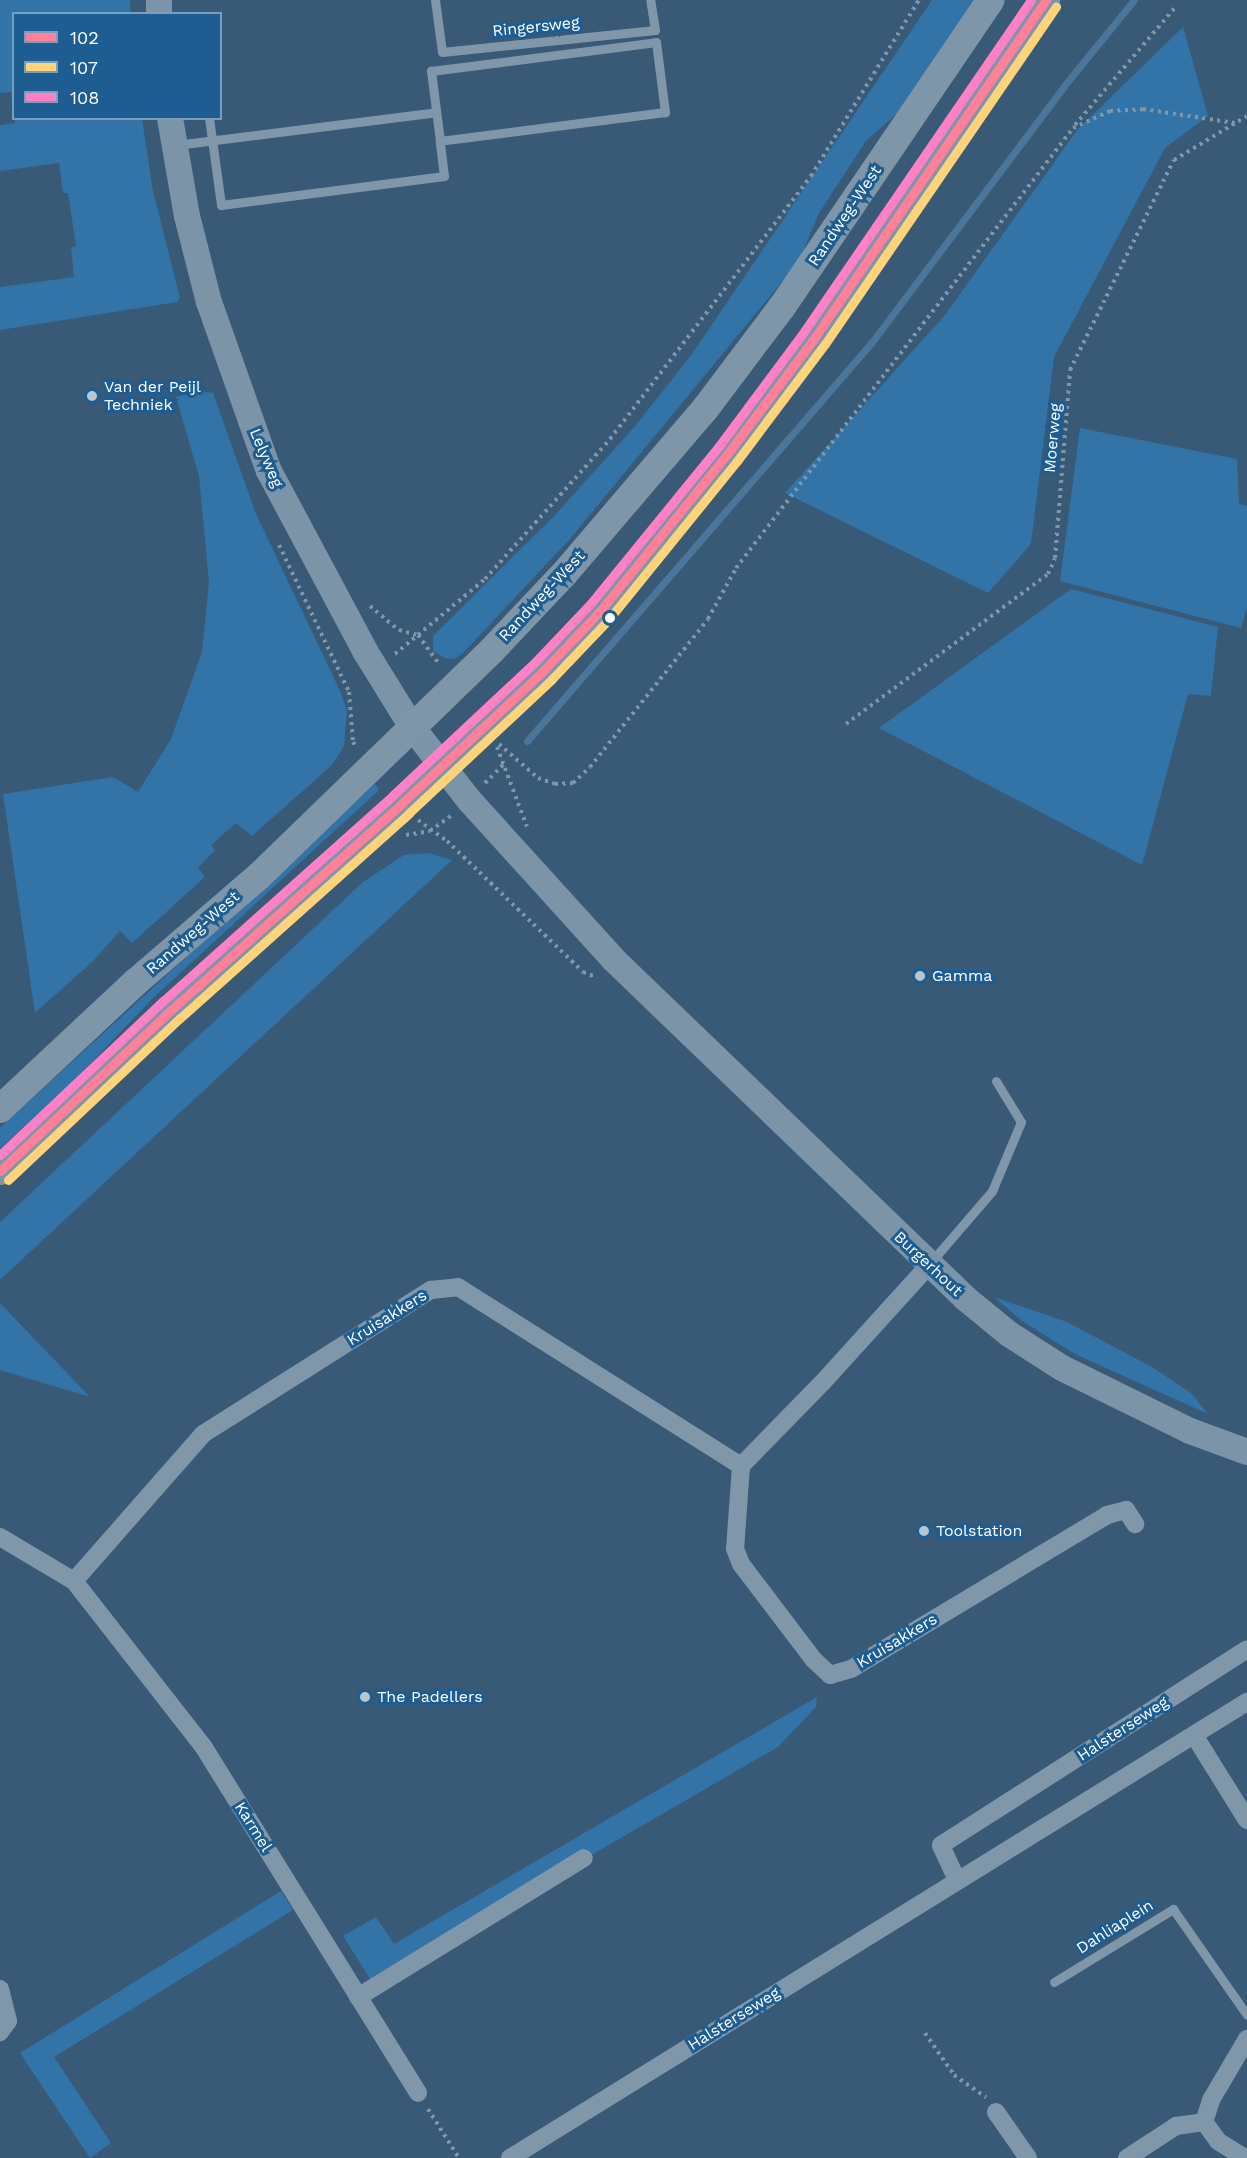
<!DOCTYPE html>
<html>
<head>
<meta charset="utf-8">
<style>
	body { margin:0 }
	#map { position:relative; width:1247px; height:2158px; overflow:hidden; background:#385a77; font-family:"Work Sans",sans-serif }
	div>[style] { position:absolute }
	.green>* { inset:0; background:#3273a8 }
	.stream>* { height:7px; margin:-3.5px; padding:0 3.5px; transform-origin:3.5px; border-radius:3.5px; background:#4b759a }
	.path>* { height:4px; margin-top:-2px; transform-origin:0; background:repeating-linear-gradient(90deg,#8097aa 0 3px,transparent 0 7.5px) }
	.lane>* { height:9px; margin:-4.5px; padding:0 4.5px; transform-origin:4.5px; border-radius:4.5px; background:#8097aa }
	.street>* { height:18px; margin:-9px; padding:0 9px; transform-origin:9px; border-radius:9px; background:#8097aa }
	.secondary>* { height:26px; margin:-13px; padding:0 13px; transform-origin:13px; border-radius:13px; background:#7c94a7 }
	.primary>* { height:28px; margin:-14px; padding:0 14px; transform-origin:14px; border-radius:14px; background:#7f96a9 }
	.bus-1>* { height:9px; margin:-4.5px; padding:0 4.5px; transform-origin:4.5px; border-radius:4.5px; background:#ff8098 }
	.bus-2>* { height:9px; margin:-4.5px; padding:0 4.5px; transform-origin:4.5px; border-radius:4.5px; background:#ffd37a }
	.bus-3>* { height:9px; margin:-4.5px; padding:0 4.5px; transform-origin:4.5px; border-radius:4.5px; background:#ff80c5 }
	.dots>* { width:16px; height:16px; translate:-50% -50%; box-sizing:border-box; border:3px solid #1d5d92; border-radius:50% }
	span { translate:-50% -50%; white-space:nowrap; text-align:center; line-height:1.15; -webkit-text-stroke:6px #1d5d92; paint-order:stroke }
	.street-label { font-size:16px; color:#fff }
	.poi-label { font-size:16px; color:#fff }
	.left { translate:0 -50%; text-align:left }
	.legend { position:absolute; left:12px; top:12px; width:210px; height:108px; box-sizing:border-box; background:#1d5d92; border:2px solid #779ebe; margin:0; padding:8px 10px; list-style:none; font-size:18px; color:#fff }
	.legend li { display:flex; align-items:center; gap:12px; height:30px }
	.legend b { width:30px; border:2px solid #779ebe }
</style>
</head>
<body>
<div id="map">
	<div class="green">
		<i style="clip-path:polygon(0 0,130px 0,131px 13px,14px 14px,13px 109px,11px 92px,0 93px)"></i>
		<i style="clip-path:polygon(932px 0,977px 0,901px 110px,866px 141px,819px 213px,799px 261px,570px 539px,463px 653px,454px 659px,445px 658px,433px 651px,433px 636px,556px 514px,636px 425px,692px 354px)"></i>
		<i style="clip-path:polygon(1183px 27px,1208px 116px,1165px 148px,1054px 357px,1031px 544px,988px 593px,785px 493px,945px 315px,1078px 129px)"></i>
		<i style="clip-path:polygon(15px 118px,142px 119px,153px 191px,180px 298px,177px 302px,0 330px,0 287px,74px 277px,71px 247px,76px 246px,68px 193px,63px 193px,59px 163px,0 171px,0 125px,15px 123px)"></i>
		<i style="clip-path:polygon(197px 391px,213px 393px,256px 514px,341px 693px,347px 711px,344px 746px,332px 765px,252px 836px,236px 823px,211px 845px,215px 850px,198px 868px,205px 877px,132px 943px,120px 931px,93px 961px,35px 1013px,3px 794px,113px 777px,138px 792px,171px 739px,202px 652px,209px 582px,199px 476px,176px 397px)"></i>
		<i style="clip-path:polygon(1080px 428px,1237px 459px,1239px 504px,1247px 506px,1247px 607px,1241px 628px,1060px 581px)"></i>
		<i style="clip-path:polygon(1071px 589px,1218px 627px,1211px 696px,1188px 694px,1142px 865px,879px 728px)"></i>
		<i style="clip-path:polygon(375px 784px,379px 790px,153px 998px,75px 1080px,0 1149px,0 1128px)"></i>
		<i style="clip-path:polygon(428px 853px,452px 860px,0 1280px,0 1222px,363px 882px,404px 855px)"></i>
		<i style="clip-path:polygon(994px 1297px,1067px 1322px,1152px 1367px,1191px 1393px,1208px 1414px,1075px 1354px,1022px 1321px)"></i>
		<i style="clip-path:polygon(0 1303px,90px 1397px,0 1370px)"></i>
		<i style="clip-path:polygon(817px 1697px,816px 1707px,778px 1747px,372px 1982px,343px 1936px,376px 1917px,394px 1944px)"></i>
		<i style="clip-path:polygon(281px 1891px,293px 1910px,54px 2057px,111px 2143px,90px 2158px,20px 2053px)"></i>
	</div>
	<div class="stream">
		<i style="left:527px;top:741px;width:527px;rotate:-49.15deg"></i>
		<i style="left:872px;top:342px;width:320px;rotate:-53.1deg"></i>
		<i style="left:1064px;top:86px;width:111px;rotate:-50.9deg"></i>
	</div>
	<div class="path">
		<i style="left:1075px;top:125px;width:157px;rotate:-49.6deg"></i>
		<i style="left:279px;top:545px;width:163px;rotate:64.5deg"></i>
		<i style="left:349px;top:692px;width:50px;rotate:85.4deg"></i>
		<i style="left:353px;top:742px;width:7px;rotate:56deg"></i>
		<i style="left:370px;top:606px;width:38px;rotate:40deg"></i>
		<i style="left:399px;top:630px;width:20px;rotate:15deg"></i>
		<i style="left:418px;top:635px;width:37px;rotate:54deg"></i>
		<i style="left:395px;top:654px;width:117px;rotate:-39.8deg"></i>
		<i style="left:485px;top:579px;width:188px;rotate:-48.2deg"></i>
		<i style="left:610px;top:439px;width:331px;rotate:-52.6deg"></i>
		<i style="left:811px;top:176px;width:206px;rotate:-58.5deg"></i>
		<i style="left:846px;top:724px;width:252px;rotate:-36.6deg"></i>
		<i style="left:1048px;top:574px;width:17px;rotate:-66deg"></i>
		<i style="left:1055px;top:558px;width:189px;rotate:-85.4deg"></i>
		<i style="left:1070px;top:370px;width:234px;rotate:-63.7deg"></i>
		<i style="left:1174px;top:160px;width:85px;rotate:-31.1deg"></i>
		<i style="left:499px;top:744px;width:52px;rotate:41.1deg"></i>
		<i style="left:538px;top:778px;width:18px;rotate:19deg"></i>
		<i style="left:555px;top:784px;width:18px;rotate:-3deg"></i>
		<i style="left:573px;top:783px;width:23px;rotate:-43deg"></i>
		<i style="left:590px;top:767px;width:189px;rotate:-51.4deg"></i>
		<i style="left:708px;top:619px;width:58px;rotate:-61.2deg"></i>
		<i style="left:736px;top:568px;width:554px;rotate:-52.55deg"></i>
		<i style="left:1073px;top:128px;width:41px;rotate:-24.7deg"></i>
		<i style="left:1110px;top:111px;width:33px;rotate:-3deg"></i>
		<i style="left:1143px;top:109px;width:93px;rotate:8.7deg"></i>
		<i style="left:497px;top:747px;width:85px;rotate:69.4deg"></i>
		<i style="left:485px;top:783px;width:27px;rotate:-45deg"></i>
		<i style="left:418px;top:820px;width:36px;rotate:36deg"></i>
		<i style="left:447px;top:841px;width:189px;rotate:43.9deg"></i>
		<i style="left:583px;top:972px;width:14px;rotate:21deg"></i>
		<i style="left:406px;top:835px;width:24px;rotate:-9deg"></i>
		<i style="left:430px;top:831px;width:27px;rotate:-36deg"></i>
		<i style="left:925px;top:2033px;width:51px;rotate:55.4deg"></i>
		<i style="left:954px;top:2075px;width:39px;rotate:35deg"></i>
		<i style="left:428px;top:2109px;width:58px;rotate:57.7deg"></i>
	</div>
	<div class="lane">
		<i style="left:435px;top:0;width:52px;rotate:82.3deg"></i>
		<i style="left:442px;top:52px;width:214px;rotate:-5.9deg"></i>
		<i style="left:655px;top:30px;width:30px;rotate:-99deg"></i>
		<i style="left:209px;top:118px;width:88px;rotate:82.1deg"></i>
		<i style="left:221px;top:205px;width:225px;rotate:-7.4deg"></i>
		<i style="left:444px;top:176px;width:35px;rotate:-97deg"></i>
		<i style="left:440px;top:141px;width:71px;rotate:-97.3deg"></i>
		<i style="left:431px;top:71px;width:227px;rotate:-7.3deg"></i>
		<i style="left:656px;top:42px;width:71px;rotate:82.7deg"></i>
		<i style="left:665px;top:112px;width:227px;rotate:172.7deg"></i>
		<i style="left:176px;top:145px;width:262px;rotate:-7.2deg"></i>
		<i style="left:931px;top:1262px;width:94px;rotate:-49.3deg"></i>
		<i style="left:992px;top:1191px;width:75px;rotate:-67.2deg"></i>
		<i style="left:1021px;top:1122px;width:48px;rotate:-121.4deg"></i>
		<i style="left:1054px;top:1982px;width:140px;rotate:-31.5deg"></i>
		<i style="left:1173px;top:1909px;width:129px;rotate:55.1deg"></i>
	</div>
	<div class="street">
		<i style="left:741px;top:1466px;width:117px;rotate:-45.7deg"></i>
		<i style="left:823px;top:1382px;width:158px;rotate:-47.8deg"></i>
		<i style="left:0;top:1537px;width:86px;rotate:30.7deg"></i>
		<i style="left:74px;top:1581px;width:209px;rotate:52deg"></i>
		<i style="left:203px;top:1746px;width:408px;rotate:58.2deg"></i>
		<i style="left:74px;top:1581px;width:196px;rotate:-48.7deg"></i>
		<i style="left:203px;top:1434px;width:270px;rotate:-32.3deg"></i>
		<i style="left:431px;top:1290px;width:27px;rotate:-6deg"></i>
		<i style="left:458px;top:1287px;width:335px;rotate:32.3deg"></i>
		<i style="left:741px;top:1466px;width:83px;rotate:94.1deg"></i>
		<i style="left:735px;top:1549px;width:16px;rotate:68deg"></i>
		<i style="left:741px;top:1564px;width:121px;rotate:52.8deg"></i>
		<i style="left:814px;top:1660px;width:22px;rotate:43deg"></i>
		<i style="left:830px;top:1675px;width:22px;rotate:-16deg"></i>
		<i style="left:851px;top:1669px;width:299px;rotate:-31deg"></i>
		<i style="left:1107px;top:1515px;width:20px;rotate:-15deg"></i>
		<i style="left:1126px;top:1510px;width:17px;rotate:57deg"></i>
		<i style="left:1194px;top:1735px;width:100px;rotate:58.1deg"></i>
		<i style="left:957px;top:1880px;width:38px;rotate:-115deg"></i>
		<i style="left:941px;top:1845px;width:363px;rotate:-32.6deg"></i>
		<i style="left:0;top:1989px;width:33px;rotate:76deg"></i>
		<i style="left:8px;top:2021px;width:14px;rotate:126deg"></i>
		<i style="left:358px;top:1997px;width:265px;rotate:-31.6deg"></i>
		<i style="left:996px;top:2112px;width:56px;rotate:55.2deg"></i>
		<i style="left:510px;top:2158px;width:867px;rotate:-31.75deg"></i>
		<i style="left:1127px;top:2158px;width:59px;rotate:-33.1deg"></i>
		<i style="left:1176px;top:2126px;width:28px;rotate:-8deg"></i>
		<i style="left:1245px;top:2158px;width:32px;rotate:-148deg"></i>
		<i style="left:1218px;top:2141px;width:24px;rotate:-126deg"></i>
		<i style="left:1204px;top:2122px;width:23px;rotate:-72deg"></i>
		<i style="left:1211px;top:2100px;width:71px;rotate:-59.5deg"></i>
	</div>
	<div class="secondary">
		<i style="left:159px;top:0;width:14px;rotate:90deg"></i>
		<i style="left:170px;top:118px;width:99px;rotate:80.2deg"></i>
		<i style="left:187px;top:216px;width:89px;rotate:75.7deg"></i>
		<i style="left:209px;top:302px;width:179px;rotate:70.5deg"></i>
		<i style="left:269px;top:471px;width:204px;rotate:61.9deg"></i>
		<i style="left:365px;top:651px;width:89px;rotate:58.3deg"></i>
		<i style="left:412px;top:727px;width:93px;rotate:52deg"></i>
		<i style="left:469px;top:800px;width:215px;rotate:47.8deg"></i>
		<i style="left:613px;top:959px;width:489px;rotate:43.9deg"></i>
		<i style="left:965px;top:1298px;width:57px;rotate:39.3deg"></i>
		<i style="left:1009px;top:1334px;width:63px;rotate:32.7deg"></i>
		<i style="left:1062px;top:1368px;width:143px;rotate:26.2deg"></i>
		<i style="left:1190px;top:1431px;width:61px;rotate:20.2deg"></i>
	</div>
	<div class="primary">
		<i style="left:0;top:1109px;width:187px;rotate:-43.1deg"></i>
		<i style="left:137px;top:981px;width:160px;rotate:-40.7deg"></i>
		<i style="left:258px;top:877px;width:327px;rotate:-44.1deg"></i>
		<i style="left:493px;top:649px;width:103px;rotate:-46.6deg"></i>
		<i style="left:564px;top:574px;width:217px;rotate:-49.5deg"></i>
		<i style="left:705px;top:409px;width:128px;rotate:-53deg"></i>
		<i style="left:782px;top:307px;width:371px;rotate:-55.8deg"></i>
		<i style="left:0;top:1171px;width:235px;rotate:-43.3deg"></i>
		<i style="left:171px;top:1010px;width:309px;rotate:-41.8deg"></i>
		<i style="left:401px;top:804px;width:195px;rotate:-43.1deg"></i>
		<i style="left:543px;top:671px;width:83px;rotate:-46.5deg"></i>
		<i style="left:600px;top:611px;width:203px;rotate:-51deg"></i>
		<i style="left:728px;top:453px;width:145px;rotate:-53.1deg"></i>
		<i style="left:815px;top:337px;width:409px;rotate:-55.6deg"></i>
	</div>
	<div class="bus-1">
		<i style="left:0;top:1171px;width:235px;rotate:-43.3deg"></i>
		<i style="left:171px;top:1010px;width:309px;rotate:-41.8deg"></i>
		<i style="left:401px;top:804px;width:195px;rotate:-43.1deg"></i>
		<i style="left:543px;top:671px;width:83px;rotate:-46.5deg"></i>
		<i style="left:600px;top:611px;width:203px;rotate:-51deg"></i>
		<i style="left:728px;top:453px;width:145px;rotate:-53.1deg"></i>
		<i style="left:815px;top:337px;width:409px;rotate:-55.6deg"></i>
	</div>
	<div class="bus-2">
		<i style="left:8px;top:1180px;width:235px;rotate:-43.3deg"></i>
		<i style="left:179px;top:1019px;width:309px;rotate:-41.8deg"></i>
		<i style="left:409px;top:813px;width:195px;rotate:-43.1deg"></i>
		<i style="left:551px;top:680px;width:84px;rotate:-46.4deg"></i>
		<i style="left:609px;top:619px;width:203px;rotate:-51deg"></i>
		<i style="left:737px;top:461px;width:146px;rotate:-53.1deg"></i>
		<i style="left:825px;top:344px;width:409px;rotate:-55.6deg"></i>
	</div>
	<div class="bus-3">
		<i style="left:0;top:1155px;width:224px;rotate:-43.4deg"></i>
		<i style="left:163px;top:1001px;width:309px;rotate:-41.8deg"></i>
		<i style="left:393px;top:795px;width:195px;rotate:-43.1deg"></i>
		<i style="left:535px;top:662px;width:81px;rotate:-46.5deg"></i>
		<i style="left:591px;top:603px;width:203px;rotate:-50.8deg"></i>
		<i style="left:719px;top:446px;width:144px;rotate:-53.4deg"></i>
		<i style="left:805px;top:330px;width:400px;rotate:-55.6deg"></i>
	</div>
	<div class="dots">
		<i style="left:92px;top:396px;background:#b9c5cf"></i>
		<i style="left:610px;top:618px;background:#fff"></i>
		<i style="left:920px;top:976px;background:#b9c5cf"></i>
		<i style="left:924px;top:1531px;background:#b9c5cf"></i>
		<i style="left:365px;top:1697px;background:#b9c5cf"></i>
	</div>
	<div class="street-label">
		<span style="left:536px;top:27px;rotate:-6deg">Ringersweg</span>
		<span style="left:845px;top:216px;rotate:-56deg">Randweg-West</span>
		<span style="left:1053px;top:438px;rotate:-85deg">Moerweg</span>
		<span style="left:266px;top:458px;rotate:67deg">Lelyweg</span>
		<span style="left:542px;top:596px;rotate:-47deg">Randweg-West</span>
		<span style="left:193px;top:933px;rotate:-41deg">Randweg-West</span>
		<span style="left:928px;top:1264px;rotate:43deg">Burgerhout</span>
		<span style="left:387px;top:1318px;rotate:-32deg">Kruisakkers</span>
		<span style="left:897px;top:1641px;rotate:-31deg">Kruisakkers</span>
		<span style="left:1123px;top:1729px;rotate:-33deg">Halsterseweg</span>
		<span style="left:253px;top:1827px;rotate:58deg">Karmel</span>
		<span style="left:1115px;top:1927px;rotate:-32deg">Dahliaplein</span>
		<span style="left:734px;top:2019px;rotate:-32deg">Halsterseweg</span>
	</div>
	<div class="poi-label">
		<span class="left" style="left:104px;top:396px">Van der Peijl<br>Techniek</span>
		<span class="left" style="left:932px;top:976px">Gamma</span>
		<span class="left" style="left:936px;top:1531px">Toolstation</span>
		<span class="left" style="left:377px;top:1697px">The Padellers</span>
	</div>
	<ul class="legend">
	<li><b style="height:8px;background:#ff8098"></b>102</li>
	<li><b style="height:8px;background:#ffd37a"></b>107</li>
	<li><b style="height:8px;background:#ff80c5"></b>108</li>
	</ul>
</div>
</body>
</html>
